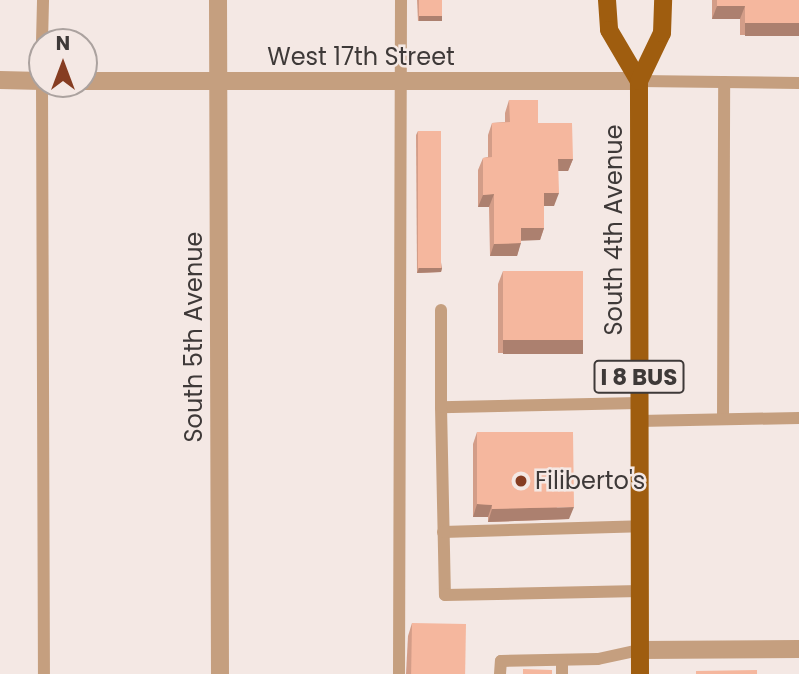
<!DOCTYPE html>
<html>
<head>
<meta charset="utf-8">
<style>
	body { margin:0 }
	#map { position:relative; width:799px; height:674px; overflow:hidden; background:#f4e8e4; font-family:Poppins,sans-serif }
	div>[style] { position:absolute }
	.lane>* { height:12px; margin:-6px; padding:0 6px; transform-origin:6px; border-radius:6px; background:#c59f7f }
	.street>* { height:18px; margin:-9px; padding:0 9px; transform-origin:9px; border-radius:9px; background:#c59f7f }
	.primary>* { height:18px; margin:-9px; padding:0 9px; transform-origin:9px; border-radius:9px; background:#9f5d0f }
	.wall>* { inset:0; background:#d39d88 }
	.shaded-wall>* { inset:0; background:#ac806f; transform-origin:0 0 }
	.building>* { inset:0; background:#f5b79e; transform-origin:0 0 }
	.dots>* { width:19px; height:19px; translate:-50% -50%; box-sizing:border-box; border:4px solid #f4e8e4; border-radius:50% }
	span { translate:-50% -50%; white-space:nowrap; text-align:center; line-height:1.15; -webkit-text-stroke:5px #f4e8e4; paint-order:stroke }
	.shield-label span { padding:2px 5px; background:#f4e8e4; border:2px solid; border-radius:5px; -webkit-text-stroke-width:0 }
	.shield-label { font-size:23px; color:#3e3938; font-weight:700 }
	.street-label { font-size:24px; color:#3e3938 }
	.poi-label { font-size:24px; color:#3e3938 }
	.left { translate:0 -50%; text-align:left }
	.north { position:absolute; left:28px; top:28px; width:70px; height:70px; box-sizing:border-box; background:#f4e8e4; border:2px solid #aba29f; border-radius:50%; rotate:0deg; font-size:19px; font-weight:700; line-height:28px; text-align:center; color:#3e3938 }
	.north::after { content:''; display:block; margin:auto; width:24px; height:32px; background:#863d22; clip-path:polygon(50% 0,100% 100%,50% 72%,0 100%) }
</style>
</head>
<body>
<div id="map">
	<div class="lane">
		<i style="left:42px;top:42px;width:42px;rotate:-88.6deg"></i>
		<i style="left:639px;top:81px;width:160px;rotate:0.7deg"></i>
		<i style="left:42px;top:84px;width:590px;rotate:89.81deg"></i>
		<i style="left:639px;top:403px;width:198px;rotate:178.8deg"></i>
		<i style="left:441px;top:407px;width:188px;rotate:88.8deg"></i>
		<i style="left:445px;top:595px;width:195px;rotate:-1.2deg"></i>
		<i style="left:441px;top:407px;width:97px;rotate:-90deg"></i>
		<i style="left:723px;top:419px;width:337px;rotate:-89.8deg"></i>
		<i style="left:639px;top:421px;width:160px;rotate:-1.1deg"></i>
		<i style="left:443px;top:532px;width:197px;rotate:-1.7deg"></i>
		<i style="left:399px;top:674px;width:674px;rotate:-89.83deg"></i>
		<i style="left:500px;top:674px;width:13px;rotate:-86deg"></i>
		<i style="left:501px;top:661px;width:97px;rotate:-1.2deg"></i>
		<i style="left:598px;top:659px;width:43px;rotate:-12.1deg"></i>
		<i style="left:562px;top:674px;width:14px;rotate:-90deg"></i>
	</div>
	<div class="street">
		<i style="left:218px;top:0;width:674px;rotate:89.83deg"></i>
		<i style="left:0;top:80px;width:42px;rotate:1.4deg"></i>
		<i style="left:84px;top:81px;width:555px"></i>
		<i style="left:640px;top:650px;width:159px;rotate:-0.4deg"></i>
	</div>
	<div class="primary">
		<i style="left:607px;top:0;width:30px;rotate:86deg"></i>
		<i style="left:609px;top:30px;width:59px;rotate:59.5deg"></i>
		<i style="left:640px;top:674px;width:593px;rotate:-90.1deg"></i>
		<i style="left:639px;top:81px;width:53px;rotate:-64.4deg"></i>
		<i style="left:662px;top:33px;width:33px;rotate:-88deg"></i>
	</div>
	<div class="wall">
		<i style="clip-path:polygon(417px 0,442px 0,442px 16px,440px 21px,418px 21px)"></i>
		<i style="clip-path:polygon(712px 0,799px 0,799px 35px,740px 35px,740px 19px,712px 19px)"></i>
		<i style="clip-path:polygon(509px 100px,538px 123px,573px 159px,568px 171px,558px 171px,554px 206px,544px 206px,544px 228px,540px 240px,521px 240px,517px 256px,490px 256px,489px 207px,478px 207px,478px 170px,483px 158px,488px 157px,488px 135px,492px 123px,505px 122px,505px 113px)"></i>
		<i style="clip-path:polygon(418px 131px,442px 268px,441px 272px,417px 273px,416px 135px)"></i>
		<i style="clip-path:polygon(503px 271px,578px 353px,498px 353px,498px 284px)"></i>
		<i style="clip-path:polygon(477px 432px,569px 519px,488px 522px,488px 517px,473px 517px,473px 444px)"></i>
		<i style="clip-path:polygon(412px 623px,465px 674px,406px 674px,408px 636px)"></i>
	</div>
	<div class="shaded-wall">
		<i style="clip-path:polygon(717px 6px,745px 6px,740px 19px,712px 19px)"></i>
		<i style="left:419px;top:16px;width:23px;height:5px"></i>
		<i style="left:745px;top:23px;width:54px;height:13px"></i>
		<i style="clip-path:polygon(558px 159px,573px 159px,568px 171px,554px 171px)"></i>
		<i style="clip-path:polygon(544px 193px,559px 193px,554px 206px,539px 206px)"></i>
		<i style="clip-path:polygon(494px 194px,489px 207px,478px 207px,483px 195px)"></i>
		<i style="clip-path:polygon(521px 228px,544px 228px,540px 240px,517px 241px)"></i>
		<i style="clip-path:polygon(521px 243px,517px 256px,490px 256px,494px 244px)"></i>
		<i style="clip-path:polygon(419px 268px,442px 268px,441px 272px,417px 273px)"></i>
		<i style="left:503px;top:340px;width:80px;height:14px"></i>
		<i style="clip-path:polygon(477px 504px,492px 505px,488px 517px,473px 517px)"></i>
		<i style="clip-path:polygon(574px 507px,569px 519px,488px 522px,492px 509px)"></i>
	</div>
	<div class="building">
		<i style="left:419px;top:0;width:23px;height:16px"></i>
		<i style="clip-path:polygon(717px 0,799px 0,799px 23px,745px 23px,745px 6px,717px 6px)"></i>
		<i style="clip-path:polygon(509px 100px,538px 100px,538px 123px,572px 123px,573px 159px,558px 159px,559px 193px,544px 193px,544px 228px,521px 228px,521px 243px,494px 244px,494px 194px,483px 195px,483px 158px,492px 157px,492px 123px,510px 122px)"></i>
		<i style="left:418px;top:131px;width:23px;height:137px"></i>
		<i style="left:503px;top:271px;width:80px;height:69px"></i>
		<i style="clip-path:polygon(477px 432px,573px 432px,574px 507px,492px 509px,492px 505px,477px 504px)"></i>
		<i style="left:412px;top:623px;width:54px;height:51px;rotate:1deg"></i>
		<i style="clip-path:polygon(523px 669px,552px 670px,552px 674px,523px 674px)"></i>
		<i style="clip-path:polygon(757px 670px,757px 674px,696px 674px,696px 671px)"></i>
	</div>
	<div class="dots">
		<i style="left:521px;top:481px;background:#863d22"></i>
	</div>
	<div class="shield-label">
		<span style="left:639px;top:377px">I 8 BUS</span>
	</div>
	<div class="street-label">
		<span style="left:361px;top:57px">West 17th Street</span>
		<span style="left:614px;top:230px;rotate:-90deg">South 4th Avenue</span>
		<span style="left:194px;top:337px;rotate:-90deg">South 5th Avenue</span>
	</div>
	<div class="poi-label">
		<span class="left" style="left:535px;top:481px">Filiberto's</span>
	</div>
	<div class="north">N</div>
</div>
</body>
</html>
